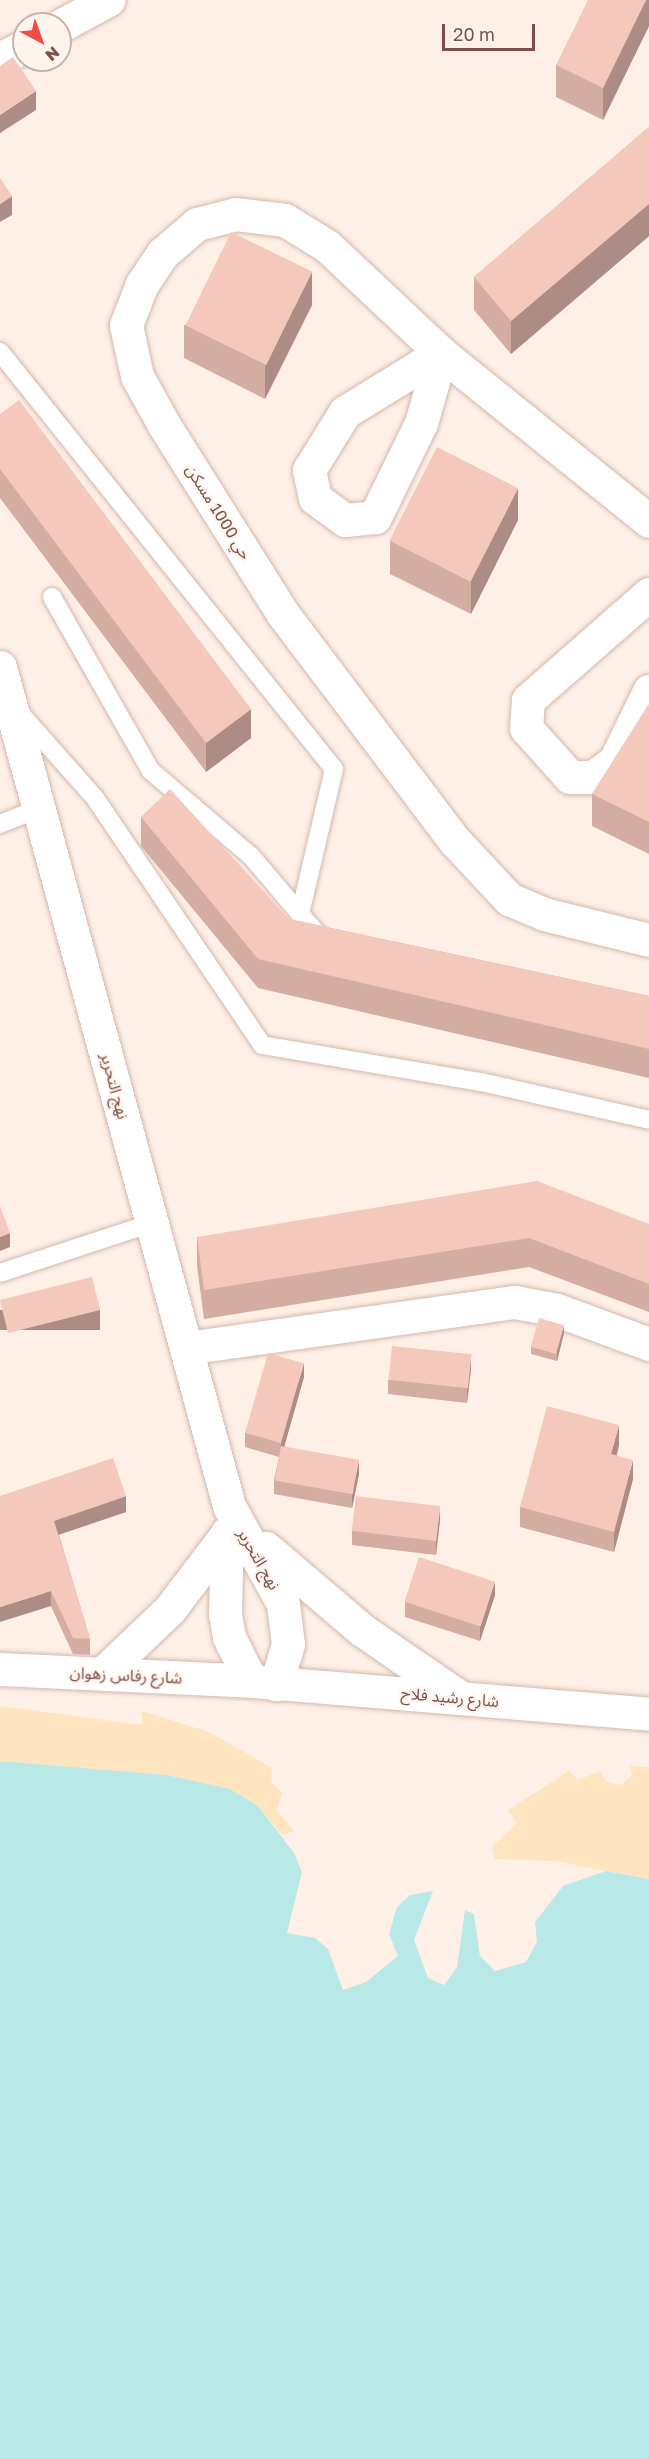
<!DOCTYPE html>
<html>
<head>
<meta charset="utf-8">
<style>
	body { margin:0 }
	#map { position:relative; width:649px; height:2459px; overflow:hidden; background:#fef0e6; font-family:"Golos Text","Noto Sans Arabic",sans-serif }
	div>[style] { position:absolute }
	.sand>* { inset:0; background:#ffe5bf }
	.water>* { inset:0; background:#b9e9e7 }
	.roads { filter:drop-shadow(0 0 2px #d3b8ae) drop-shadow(0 0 2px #d3b8ae) }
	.lane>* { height:18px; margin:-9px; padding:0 9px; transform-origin:9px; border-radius:9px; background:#fff }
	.street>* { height:33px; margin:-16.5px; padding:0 16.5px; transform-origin:16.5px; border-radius:16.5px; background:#fff }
	.secondary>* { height:33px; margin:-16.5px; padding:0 16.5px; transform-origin:16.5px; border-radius:16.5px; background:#fff }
	.wall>* { inset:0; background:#d3aca2 }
	.shaded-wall>* { inset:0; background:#ac8c84; transform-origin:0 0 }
	.building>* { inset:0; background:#f5c8bc; transform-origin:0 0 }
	span { translate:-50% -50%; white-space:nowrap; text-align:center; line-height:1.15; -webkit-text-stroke:4.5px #fff5ee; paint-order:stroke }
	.street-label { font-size:16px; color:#795149 }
	.north { position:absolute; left:12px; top:12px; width:60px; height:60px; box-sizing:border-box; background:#fff5ee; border:2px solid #c9b3ac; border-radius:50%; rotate:139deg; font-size:16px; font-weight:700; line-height:24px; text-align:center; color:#795149 }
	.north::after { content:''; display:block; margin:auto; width:21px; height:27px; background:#ee4c44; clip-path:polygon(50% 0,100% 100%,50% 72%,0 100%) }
	.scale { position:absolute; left:442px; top:24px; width:93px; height:27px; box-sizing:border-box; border:3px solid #795149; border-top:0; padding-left:8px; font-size:18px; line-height:21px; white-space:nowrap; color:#795149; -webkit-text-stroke:4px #fff5ee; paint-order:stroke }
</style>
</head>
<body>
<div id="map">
	<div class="sand">
		<i style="clip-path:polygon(0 1706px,142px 1725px,142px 1711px,209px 1732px,272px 1768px,271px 1781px,282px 1793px,277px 1811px,294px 1831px,282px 1835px,258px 1806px,230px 1789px,167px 1775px,0 1761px)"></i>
		<i style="clip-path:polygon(630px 1766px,649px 1767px,649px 1879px,555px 1861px,495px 1859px,492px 1847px,517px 1823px,508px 1810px,569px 1771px,578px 1780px,600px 1771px,606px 1782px,621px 1785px,632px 1775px)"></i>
	</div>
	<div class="water">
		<i style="clip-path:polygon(0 1761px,167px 1775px,230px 1789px,258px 1806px,294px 1853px,302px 1872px,287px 1933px,315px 1938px,328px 1949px,343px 1990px,366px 1982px,398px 1956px,389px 1934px,397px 1907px,410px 1895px,433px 1891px,414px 1940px,428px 1978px,444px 1985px,457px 1967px,465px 1910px,474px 1914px,480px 1956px,495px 1971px,526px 1962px,537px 1942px,535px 1922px,563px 1886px,606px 1871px,649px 1879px,649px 2459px,0 2459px)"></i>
	</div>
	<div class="roads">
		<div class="lane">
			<i style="left:0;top:352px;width:534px;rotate:51.31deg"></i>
			<i style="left:334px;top:769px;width:149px;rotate:103.2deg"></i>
			<i style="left:52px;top:597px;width:200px;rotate:60.4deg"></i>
			<i style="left:151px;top:771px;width:131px;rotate:40.4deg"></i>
			<i style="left:251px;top:856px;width:111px;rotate:49.7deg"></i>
			<i style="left:18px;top:711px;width:116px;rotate:48.5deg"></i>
			<i style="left:95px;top:798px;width:298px;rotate:55.9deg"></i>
			<i style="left:262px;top:1045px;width:222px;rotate:9.6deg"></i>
			<i style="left:481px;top:1082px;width:172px;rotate:12.7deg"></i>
			<i style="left:0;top:824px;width:43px;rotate:-21.8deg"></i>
			<i style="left:0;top:1273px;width:160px;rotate:-18.2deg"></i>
		</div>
		<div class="street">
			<i style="left:60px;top:26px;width:55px;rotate:-28.4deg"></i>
			<i style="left:0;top:59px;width:27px;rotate:-28deg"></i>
			<i style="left:441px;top:353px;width:73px;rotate:105.9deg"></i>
			<i style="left:421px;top:423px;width:105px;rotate:116.1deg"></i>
			<i style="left:375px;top:517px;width:30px;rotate:174deg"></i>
			<i style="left:345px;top:520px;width:37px;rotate:-144deg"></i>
			<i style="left:315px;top:498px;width:29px;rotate:-102deg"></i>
			<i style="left:309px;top:470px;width:68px;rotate:-58.2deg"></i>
			<i style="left:345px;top:412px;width:113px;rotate:-31.6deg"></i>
			<i style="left:649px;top:521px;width:267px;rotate:-141.1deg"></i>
			<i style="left:441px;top:353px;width:156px;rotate:-136.8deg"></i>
			<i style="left:327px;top:246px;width:49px;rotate:-148.2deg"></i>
			<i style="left:285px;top:220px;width:49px;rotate:-173deg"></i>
			<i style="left:236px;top:214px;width:40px;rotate:165.6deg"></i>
			<i style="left:197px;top:224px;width:45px;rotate:139.5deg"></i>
			<i style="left:163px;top:253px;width:37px;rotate:124deg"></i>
			<i style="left:142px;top:284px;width:44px;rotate:111.3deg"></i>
			<i style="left:126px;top:325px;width:52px;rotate:77.8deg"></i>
			<i style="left:137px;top:376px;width:56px;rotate:61.1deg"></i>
			<i style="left:164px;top:425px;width:223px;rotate:57.8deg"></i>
			<i style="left:283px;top:614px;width:283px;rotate:52.9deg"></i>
			<i style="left:454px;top:840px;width:81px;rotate:47deg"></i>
			<i style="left:509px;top:899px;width:38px;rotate:23deg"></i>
			<i style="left:544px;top:914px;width:108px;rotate:13.9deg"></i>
			<i style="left:649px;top:594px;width:161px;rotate:138.8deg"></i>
			<i style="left:528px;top:700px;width:28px;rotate:94deg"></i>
			<i style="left:526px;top:728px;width:66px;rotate:48.1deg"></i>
			<i style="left:570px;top:777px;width:23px"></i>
			<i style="left:593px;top:777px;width:27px;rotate:-36deg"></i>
			<i style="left:615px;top:761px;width:78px;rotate:-64.1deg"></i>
			<i style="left:186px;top:1348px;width:332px;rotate:-8deg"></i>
			<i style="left:515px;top:1302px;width:43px;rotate:10.8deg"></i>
			<i style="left:557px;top:1310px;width:98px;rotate:20.3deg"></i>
		</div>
		<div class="secondary">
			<i style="left:0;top:667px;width:870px;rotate:74.73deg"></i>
			<i style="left:229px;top:1506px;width:112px;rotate:61.1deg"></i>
			<i style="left:283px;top:1604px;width:40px;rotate:82.9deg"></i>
			<i style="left:288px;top:1644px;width:42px;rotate:106.7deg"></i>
			<i style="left:227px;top:1533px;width:81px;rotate:91.4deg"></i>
			<i style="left:225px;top:1614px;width:23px;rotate:80deg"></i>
			<i style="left:229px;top:1637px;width:49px;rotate:63.4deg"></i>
			<i style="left:266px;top:1548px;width:126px;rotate:40.5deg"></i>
			<i style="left:362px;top:1630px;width:116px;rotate:34.5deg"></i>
			<i style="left:0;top:1669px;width:251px;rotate:2.7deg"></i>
			<i style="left:251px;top:1681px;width:399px;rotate:4.7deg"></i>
			<i style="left:102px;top:1674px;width:94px;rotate:-43.7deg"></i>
			<i style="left:170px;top:1609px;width:94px;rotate:-52.8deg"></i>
		</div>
	</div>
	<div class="wall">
		<i style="clip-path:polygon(649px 0,649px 26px,603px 120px,556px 97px,556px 65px)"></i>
		<i style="clip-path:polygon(649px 127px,649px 236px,511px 354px,474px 310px,474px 277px)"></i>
		<i style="clip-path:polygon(312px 305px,265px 399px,184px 358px,184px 325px)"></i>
		<i style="clip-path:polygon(0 414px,251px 738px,206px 772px,0 498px)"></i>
		<i style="clip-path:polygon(518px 520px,471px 614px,390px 574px,390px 541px)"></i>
		<i style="clip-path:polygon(649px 705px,649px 854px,592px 826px,592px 794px)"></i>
		<i style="clip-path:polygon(141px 817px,289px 919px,649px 996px,649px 1078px,258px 988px,141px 846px)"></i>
		<i style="clip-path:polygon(649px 1224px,649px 1312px,529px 1267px,204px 1319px,197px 1266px,197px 1237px)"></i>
		<i style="clip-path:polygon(564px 1333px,557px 1361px,531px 1354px,531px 1347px)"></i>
		<i style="clip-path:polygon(471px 1369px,467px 1403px,388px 1394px,388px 1380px)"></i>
		<i style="clip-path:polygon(304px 1377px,284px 1446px,359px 1474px,352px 1508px,274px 1494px,274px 1480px,279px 1457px,245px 1447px,245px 1433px)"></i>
		<i style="clip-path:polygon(619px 1445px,617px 1455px,633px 1479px,614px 1552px,520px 1527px,520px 1507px)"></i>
		<i style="clip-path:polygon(0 1496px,126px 1512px,59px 1535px,90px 1639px,90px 1655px,73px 1654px)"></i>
		<i style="clip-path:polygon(440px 1520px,436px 1555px,352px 1545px,352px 1531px)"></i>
		<i style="clip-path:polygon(495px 1595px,480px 1641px,405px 1617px,405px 1602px)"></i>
	</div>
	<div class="shaded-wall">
		<i style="clip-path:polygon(646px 0,649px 0,649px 26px,603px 120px,603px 88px)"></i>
		<i style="clip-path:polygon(36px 91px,36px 110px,0 133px,0 115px)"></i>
		<i style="clip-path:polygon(12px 196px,12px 215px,0 222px,0 204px)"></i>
		<i style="clip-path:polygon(649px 204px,649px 236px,511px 354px,511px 321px)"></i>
		<i style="clip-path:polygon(312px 272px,312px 305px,265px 399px,265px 366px)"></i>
		<i style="clip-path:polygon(518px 488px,518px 520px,471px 614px,471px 581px)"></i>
		<i style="clip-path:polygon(251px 709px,251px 738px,206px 772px,206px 743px)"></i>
		<i style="clip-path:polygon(10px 1233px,10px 1247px,0 1251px,0 1237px)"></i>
		<i style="left:100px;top:1310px;width:20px;height:103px;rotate:90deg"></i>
		<i style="clip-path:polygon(564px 1325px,564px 1333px,557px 1361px,557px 1353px)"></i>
		<i style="clip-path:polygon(471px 1355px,471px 1369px,467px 1403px,467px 1389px)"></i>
		<i style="clip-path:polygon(304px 1363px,304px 1377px,281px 1458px,281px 1444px)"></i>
		<i style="clip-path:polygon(619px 1425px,619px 1445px,611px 1474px,611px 1454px)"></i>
		<i style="clip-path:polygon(359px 1460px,359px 1474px,352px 1508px,352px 1494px)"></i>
		<i style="clip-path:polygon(633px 1460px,633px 1479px,614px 1552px,614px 1532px)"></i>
		<i style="clip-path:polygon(126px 1496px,126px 1512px,54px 1536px,54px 1521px)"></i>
		<i style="clip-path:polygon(440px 1506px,440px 1520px,436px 1555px,436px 1541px)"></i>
		<i style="clip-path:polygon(495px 1581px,495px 1595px,480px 1641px,480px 1627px)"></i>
		<i style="clip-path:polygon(51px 1591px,51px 1606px,0 1622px,0 1607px)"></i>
	</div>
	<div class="building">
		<i style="clip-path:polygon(588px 0,646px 0,603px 88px,556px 65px)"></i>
		<i style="clip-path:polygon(13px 57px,36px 91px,0 115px,0 66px)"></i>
		<i style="clip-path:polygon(649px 127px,649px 204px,511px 321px,474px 277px)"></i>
		<i style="clip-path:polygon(0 178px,12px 196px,0 204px)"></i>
		<i style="left:231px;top:232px;width:90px;height:104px;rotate:26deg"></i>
		<i style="clip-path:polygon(19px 400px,251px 709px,206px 743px,0 469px,0 414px)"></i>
		<i style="left:437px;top:447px;width:91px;height:105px;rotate:27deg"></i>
		<i style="clip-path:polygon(648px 705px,649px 705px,649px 822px,592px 794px)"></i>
		<i style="clip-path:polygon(170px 789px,289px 919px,649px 996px,649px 1049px,258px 959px,141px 817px)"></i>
		<i style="clip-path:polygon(537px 1181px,649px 1224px,649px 1284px,529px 1238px,204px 1290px,197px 1237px)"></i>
		<i style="clip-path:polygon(0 1206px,10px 1233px,0 1237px)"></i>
		<i style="left:92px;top:1277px;width:34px;height:95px;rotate:76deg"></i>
		<i style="left:539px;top:1318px;width:26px;height:30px;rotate:16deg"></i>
		<i style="left:392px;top:1346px;width:80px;height:34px;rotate:6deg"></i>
		<i style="left:268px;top:1353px;width:37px;height:83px;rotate:16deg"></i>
		<i style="clip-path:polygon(547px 1406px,619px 1425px,611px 1454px,633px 1460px,614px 1532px,520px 1507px)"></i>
		<i style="left:281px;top:1446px;width:79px;height:35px;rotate:10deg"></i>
		<i style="clip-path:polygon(113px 1458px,126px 1496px,54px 1521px,90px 1639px,73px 1638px,51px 1591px,0 1607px,0 1496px)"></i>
		<i style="left:356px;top:1496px;width:85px;height:35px;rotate:7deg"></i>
		<i style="left:419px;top:1557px;width:80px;height:47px;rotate:18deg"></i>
	</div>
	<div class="street-label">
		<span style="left:219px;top:512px;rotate:58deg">حي 1000 مسكن</span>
		<span style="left:115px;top:1086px;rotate:75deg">نهج التحرير</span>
		<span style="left:259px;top:1559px;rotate:60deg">نهج التحرير</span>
		<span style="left:126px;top:1675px;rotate:3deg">شارع رفاس زهوان</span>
		<span style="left:450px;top:1697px;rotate:5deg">شارع رشيد فلاح</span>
	</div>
	<div class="north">N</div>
	<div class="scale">20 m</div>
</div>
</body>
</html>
